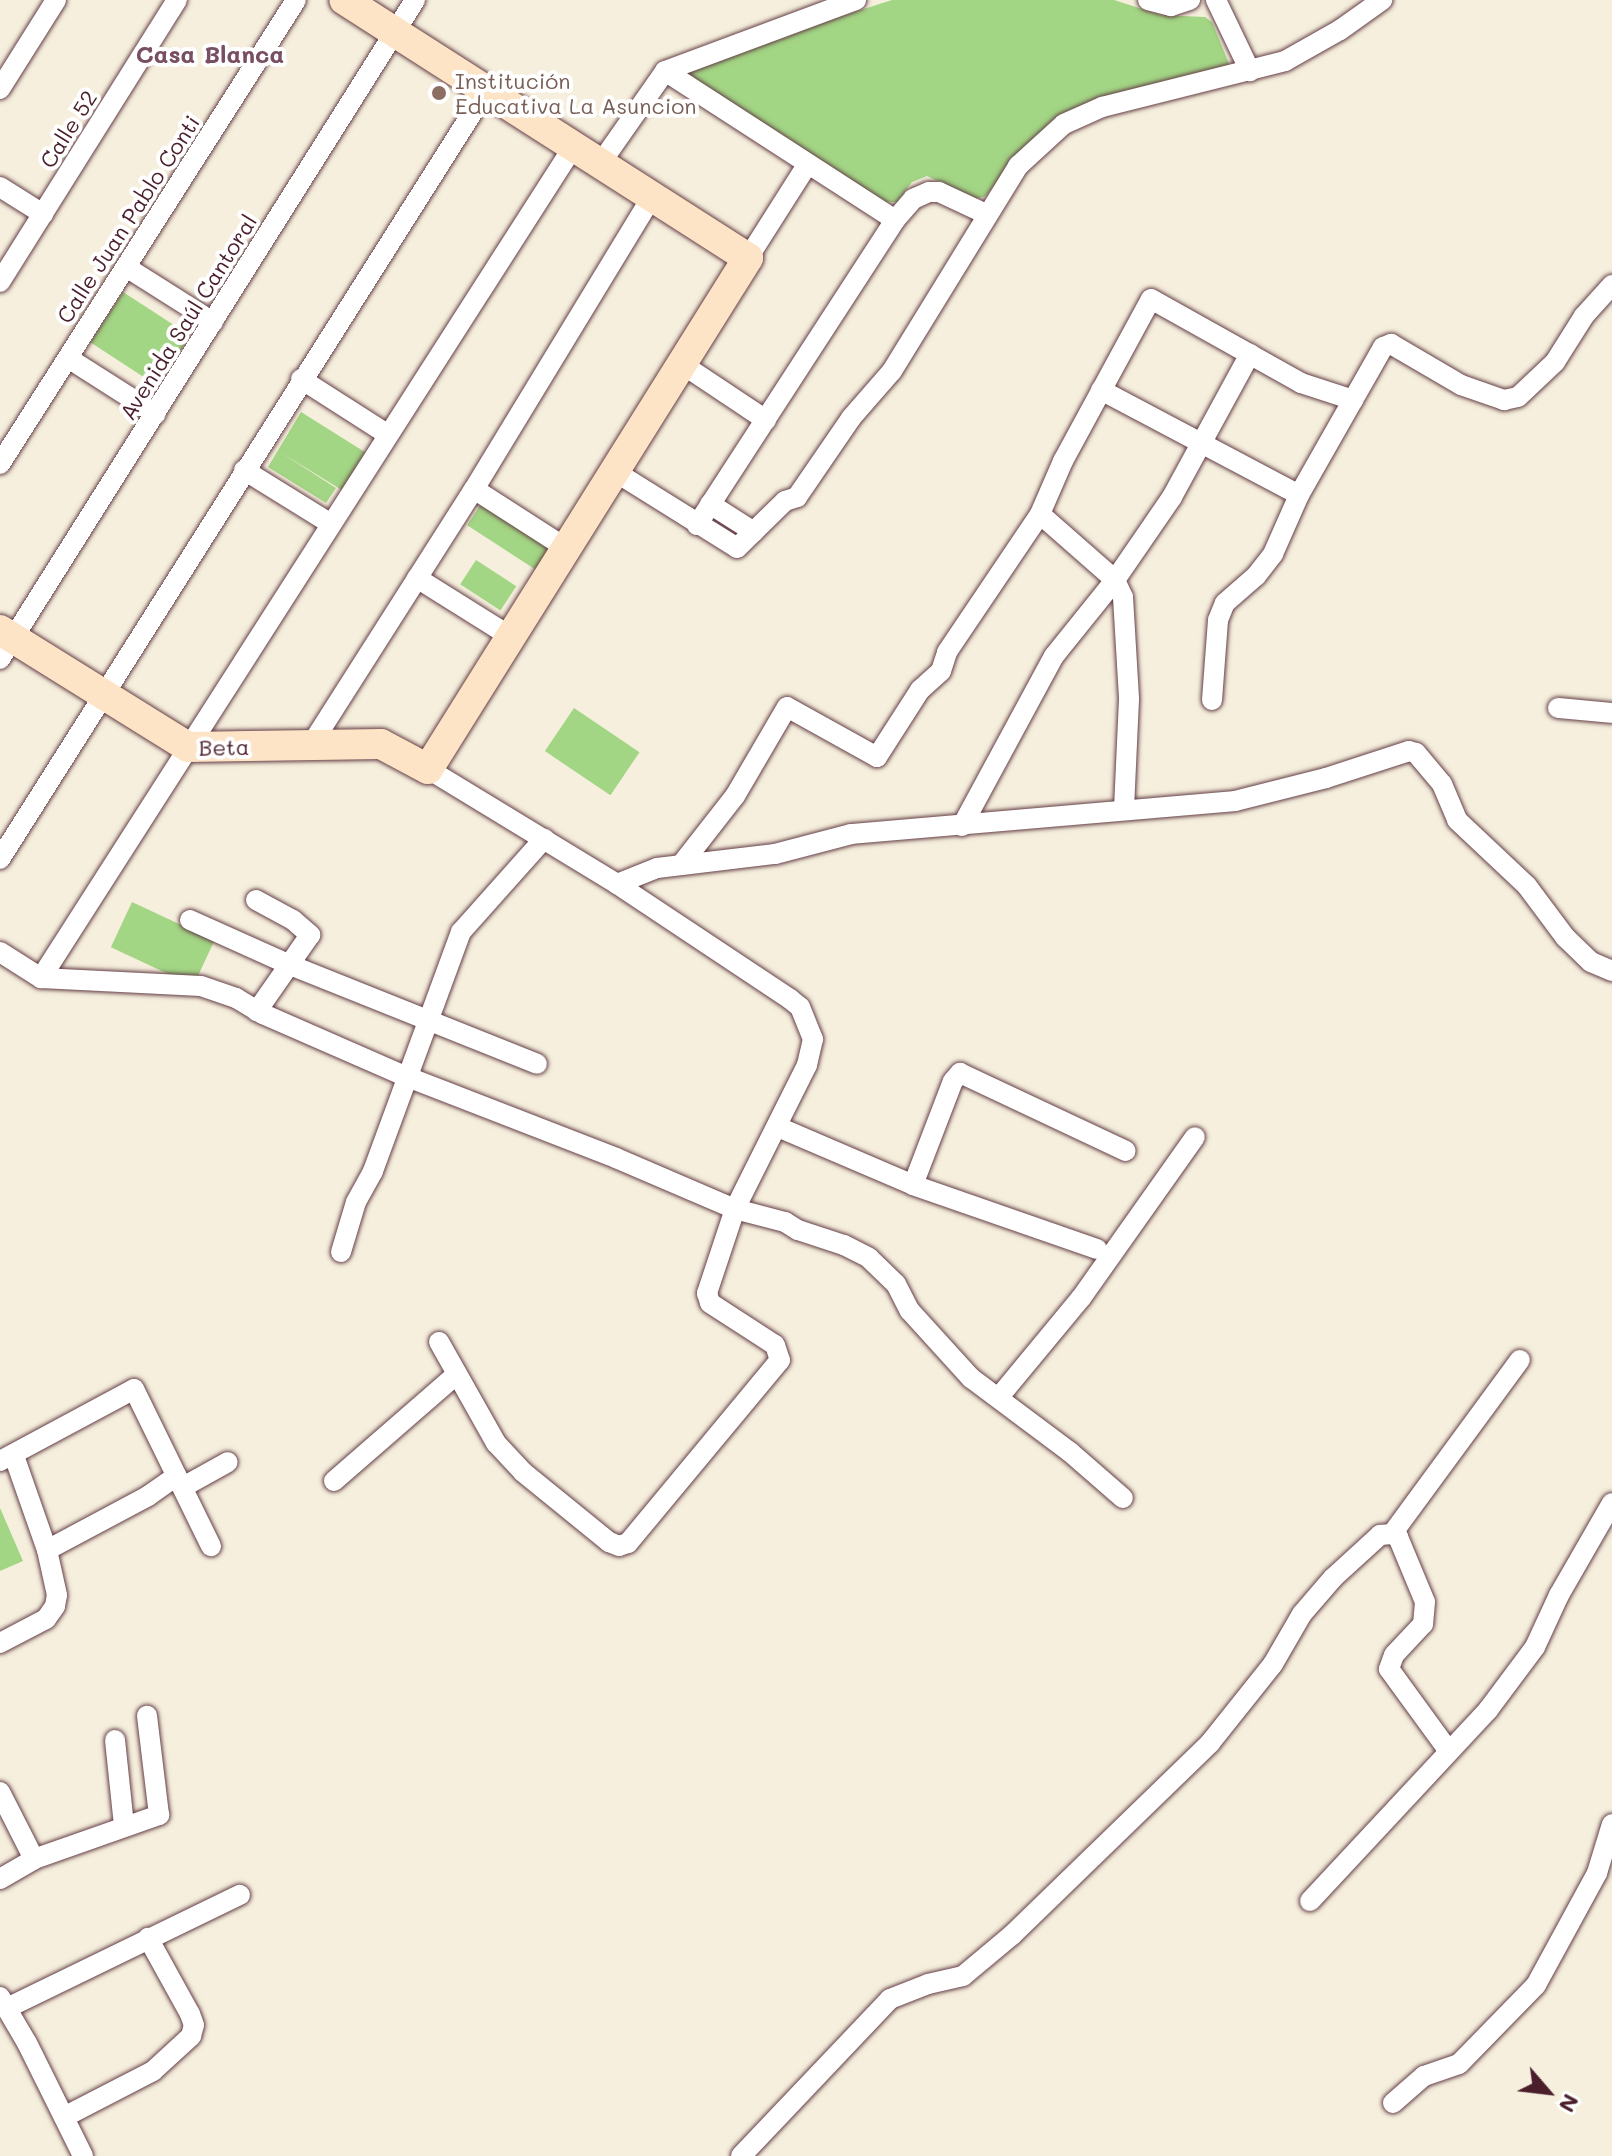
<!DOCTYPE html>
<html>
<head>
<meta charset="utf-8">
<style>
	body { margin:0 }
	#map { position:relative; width:1612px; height:2156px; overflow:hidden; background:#f6efdd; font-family:Mali,sans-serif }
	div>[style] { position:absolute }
	.green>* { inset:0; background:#a2d584; transform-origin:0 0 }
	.roads { filter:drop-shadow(0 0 2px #643e46) drop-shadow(0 0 2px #643e46) }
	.street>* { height:20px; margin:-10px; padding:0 10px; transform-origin:10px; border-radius:10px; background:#fff }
	.secondary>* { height:30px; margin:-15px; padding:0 15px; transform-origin:15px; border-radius:15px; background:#fee4c6 }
	.dots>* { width:22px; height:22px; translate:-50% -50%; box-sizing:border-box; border:4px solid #fff; border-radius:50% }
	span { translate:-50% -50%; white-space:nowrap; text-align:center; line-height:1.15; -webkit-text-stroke:8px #fff; paint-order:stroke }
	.education-label { font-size:22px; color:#785e54 }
	.left { translate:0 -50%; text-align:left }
	.street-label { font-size:22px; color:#4a1f2b }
	.neighbourhood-label { font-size:24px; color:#784e62; font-weight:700 }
	.north { position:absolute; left:1508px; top:2052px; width:80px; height:80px; -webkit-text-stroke:6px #fff; paint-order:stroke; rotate:118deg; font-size:22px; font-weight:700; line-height:32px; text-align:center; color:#4a1f2b }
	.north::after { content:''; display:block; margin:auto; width:28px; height:36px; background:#4a1f2b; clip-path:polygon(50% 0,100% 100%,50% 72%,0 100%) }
</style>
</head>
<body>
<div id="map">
	<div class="green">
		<i style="clip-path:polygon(892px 0,1114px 0,1161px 15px,1205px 17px,1212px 22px,1230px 66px,1139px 88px,1018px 154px,986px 196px,976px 199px,927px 176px,912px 182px,897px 202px,886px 202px,686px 73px,685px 66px)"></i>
		<i style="left:123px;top:292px;width:80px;height:60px;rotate:33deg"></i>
		<i style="clip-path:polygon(301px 412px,368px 454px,345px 492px,280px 452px,336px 488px,326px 503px,268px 467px)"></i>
		<i style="left:483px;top:501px;width:85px;height:29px;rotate:33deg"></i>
		<i style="left:476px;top:560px;width:48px;height:29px;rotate:33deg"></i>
		<i style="left:574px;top:708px;width:79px;height:52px;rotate:34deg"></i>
		<i style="left:132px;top:902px;width:91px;height:50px;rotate:25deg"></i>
		<i style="clip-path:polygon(0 1508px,23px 1561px,0 1571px)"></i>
	</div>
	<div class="roads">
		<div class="street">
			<i style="left:1148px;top:0;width:24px;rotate:15deg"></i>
			<i style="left:1171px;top:6px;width:20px;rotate:-18deg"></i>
			<i style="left:1216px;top:0;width:79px;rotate:64.4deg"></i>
			<i style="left:665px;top:71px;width:274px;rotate:32.9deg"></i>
			<i style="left:0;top:89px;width:105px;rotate:-57.8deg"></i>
			<i style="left:600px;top:164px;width:113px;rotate:-55deg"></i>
			<i style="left:665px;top:71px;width:204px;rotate:-20.4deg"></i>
			<i style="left:0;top:187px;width:51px;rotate:32.1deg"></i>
			<i style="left:748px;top:258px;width:110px;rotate:-57.6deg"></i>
			<i style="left:126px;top:267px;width:103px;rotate:32.3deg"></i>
			<i style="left:0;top:282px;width:333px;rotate:-57.9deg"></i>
			<i style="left:68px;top:358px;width:104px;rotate:32.5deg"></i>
			<i style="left:682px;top:364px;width:101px;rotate:33.7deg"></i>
			<i style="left:301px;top:379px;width:102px;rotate:32.6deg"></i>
			<i style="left:1101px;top:390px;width:224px;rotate:27.9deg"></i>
			<i style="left:0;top:464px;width:550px;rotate:-57.46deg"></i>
			<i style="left:244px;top:470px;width:102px;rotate:31.8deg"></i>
			<i style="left:614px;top:471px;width:145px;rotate:32deg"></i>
			<i style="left:737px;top:548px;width:67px;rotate:-44.4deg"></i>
			<i style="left:785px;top:501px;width:13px;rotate:-18deg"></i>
			<i style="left:797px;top:497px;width:96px;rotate:-55.6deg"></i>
			<i style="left:851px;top:418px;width:62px;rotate:-48.9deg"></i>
			<i style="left:892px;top:371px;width:241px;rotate:-58.4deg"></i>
			<i style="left:1018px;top:166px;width:62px;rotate:-42.4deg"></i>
			<i style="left:1064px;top:124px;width:42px;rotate:-24.1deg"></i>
			<i style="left:1102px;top:107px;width:189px;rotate:-14.1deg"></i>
			<i style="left:1285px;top:61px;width:63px;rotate:-29.4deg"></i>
			<i style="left:1340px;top:30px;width:52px;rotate:-35.5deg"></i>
			<i style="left:474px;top:489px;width:109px;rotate:32.7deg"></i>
			<i style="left:710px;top:504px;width:52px;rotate:32.5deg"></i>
			<i style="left:1040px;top:514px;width:100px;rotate:41.3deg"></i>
			<i style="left:1115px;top:580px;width:19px;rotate:65deg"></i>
			<i style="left:1123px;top:597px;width:102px;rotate:86.6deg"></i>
			<i style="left:1129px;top:699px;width:110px;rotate:92.6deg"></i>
			<i style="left:697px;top:525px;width:364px;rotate:-57deg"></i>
			<i style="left:895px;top:220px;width:28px;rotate:-49deg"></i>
			<i style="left:913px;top:199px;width:17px;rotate:-24deg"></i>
			<i style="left:929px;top:192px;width:10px"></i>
			<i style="left:939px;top:192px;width:52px;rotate:25.1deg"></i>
			<i style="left:417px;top:578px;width:111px;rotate:32.1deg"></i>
			<i style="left:0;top:659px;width:779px;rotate:-57.8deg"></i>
			<i style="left:1212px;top:700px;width:80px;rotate:-85.7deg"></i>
			<i style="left:1218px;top:620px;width:18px;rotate:-68deg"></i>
			<i style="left:1225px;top:603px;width:41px;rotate:-41.1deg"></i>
			<i style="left:1256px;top:576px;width:28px;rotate:-52deg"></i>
			<i style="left:1273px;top:554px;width:64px;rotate:-66.2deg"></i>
			<i style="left:1299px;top:495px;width:170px;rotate:-60.4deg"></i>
			<i style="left:1383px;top:347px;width:9px;rotate:-21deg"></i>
			<i style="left:1391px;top:344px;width:81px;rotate:30.4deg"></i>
			<i style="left:1461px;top:385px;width:46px;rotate:19.2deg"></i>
			<i style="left:1504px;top:400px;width:14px;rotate:-12deg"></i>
			<i style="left:1518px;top:397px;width:51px;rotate:-43.4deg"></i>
			<i style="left:1555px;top:362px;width:54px;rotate:-57.8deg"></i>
			<i style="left:1584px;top:316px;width:42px;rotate:-47.9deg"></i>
			<i style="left:1558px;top:708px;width:54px;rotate:5.3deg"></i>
			<i style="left:311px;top:745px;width:301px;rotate:-57.5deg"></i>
			<i style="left:473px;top:491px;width:344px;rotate:-58.7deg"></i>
			<i style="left:428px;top:769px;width:221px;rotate:31.3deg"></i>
			<i style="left:617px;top:884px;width:208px;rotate:33.6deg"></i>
			<i style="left:790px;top:999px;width:13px;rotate:39deg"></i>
			<i style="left:800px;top:1007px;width:35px;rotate:68deg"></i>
			<i style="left:813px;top:1039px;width:27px;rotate:103deg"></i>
			<i style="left:807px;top:1065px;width:161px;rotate:116.6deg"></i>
			<i style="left:735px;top:1209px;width:89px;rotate:108.4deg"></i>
			<i style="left:707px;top:1293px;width:10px;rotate:73deg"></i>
			<i style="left:710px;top:1303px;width:77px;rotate:32.9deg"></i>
			<i style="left:775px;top:1345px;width:16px;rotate:72deg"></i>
			<i style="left:780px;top:1360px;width:238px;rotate:129.7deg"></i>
			<i style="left:628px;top:1543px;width:9px;rotate:162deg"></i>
			<i style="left:619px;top:1546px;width:11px;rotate:-158deg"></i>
			<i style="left:609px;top:1542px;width:111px;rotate:-140.9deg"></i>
			<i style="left:523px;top:1472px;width:40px;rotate:-133deg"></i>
			<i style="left:496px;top:1443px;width:116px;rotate:-119.4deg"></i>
			<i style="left:962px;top:826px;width:193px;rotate:-61.6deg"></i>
			<i style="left:1054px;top:656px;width:97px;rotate:-51.2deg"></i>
			<i style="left:1115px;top:580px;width:101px;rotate:-55.5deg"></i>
			<i style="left:1172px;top:497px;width:163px;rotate:-61.4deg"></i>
			<i style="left:0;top:859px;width:909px;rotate:-57.67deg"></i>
			<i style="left:681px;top:865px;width:88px;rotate:-52deg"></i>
			<i style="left:735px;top:796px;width:103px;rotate:-59.7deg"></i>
			<i style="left:787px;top:707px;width:103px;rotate:29.1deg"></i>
			<i style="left:877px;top:757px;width:80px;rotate:-57.3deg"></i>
			<i style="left:920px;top:690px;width:28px;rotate:-42deg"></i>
			<i style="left:941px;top:671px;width:20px;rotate:-72deg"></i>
			<i style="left:947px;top:652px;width:166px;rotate:-56deg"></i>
			<i style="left:1040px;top:514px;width:58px;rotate:-66.5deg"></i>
			<i style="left:1063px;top:461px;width:184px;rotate:-61.5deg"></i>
			<i style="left:1151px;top:299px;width:172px;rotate:29.2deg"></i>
			<i style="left:1301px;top:383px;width:55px;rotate:18.1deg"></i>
			<i style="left:617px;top:884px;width:43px;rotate:-21.8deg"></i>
			<i style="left:657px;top:868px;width:119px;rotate:-6.8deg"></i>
			<i style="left:775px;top:854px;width:79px;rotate:-14.7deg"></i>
			<i style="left:851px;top:834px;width:385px;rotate:-4.9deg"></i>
			<i style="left:1235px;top:801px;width:94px;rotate:-14.2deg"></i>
			<i style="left:1326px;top:778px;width:87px;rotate:-18deg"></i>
			<i style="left:1409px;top:751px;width:7px;rotate:16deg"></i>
			<i style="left:1416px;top:753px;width:40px;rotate:50deg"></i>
			<i style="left:1442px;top:784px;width:39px;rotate:67deg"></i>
			<i style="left:1457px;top:820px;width:96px;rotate:43.3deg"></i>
			<i style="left:1527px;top:886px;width:64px;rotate:53.3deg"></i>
			<i style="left:1565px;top:937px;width:36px;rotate:44deg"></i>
			<i style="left:1591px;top:962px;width:23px;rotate:23deg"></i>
			<i style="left:256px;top:900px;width:42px;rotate:28.4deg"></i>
			<i style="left:293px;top:920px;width:23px;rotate:41deg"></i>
			<i style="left:310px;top:935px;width:93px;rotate:124.9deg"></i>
			<i style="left:190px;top:920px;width:110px;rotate:24.2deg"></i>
			<i style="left:290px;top:965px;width:266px;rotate:21.8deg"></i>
			<i style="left:0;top:952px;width:49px;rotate:32.4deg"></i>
			<i style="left:41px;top:978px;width:160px;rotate:2.9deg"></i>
			<i style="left:201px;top:986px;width:37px;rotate:19deg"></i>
			<i style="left:236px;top:998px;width:31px;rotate:31deg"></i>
			<i style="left:263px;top:1014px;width:155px;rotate:23.6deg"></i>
			<i style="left:405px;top:1076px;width:226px;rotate:21.2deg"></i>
			<i style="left:616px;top:1158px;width:129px;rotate:23.2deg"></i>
			<i style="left:735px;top:1209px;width:52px;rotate:14.6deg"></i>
			<i style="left:785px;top:1222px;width:15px;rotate:32deg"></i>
			<i style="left:798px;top:1230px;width:48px;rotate:18.1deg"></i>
			<i style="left:844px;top:1245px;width:28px;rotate:27deg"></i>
			<i style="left:869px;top:1258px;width:37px;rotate:44deg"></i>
			<i style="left:896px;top:1284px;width:30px;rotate:63deg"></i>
			<i style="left:910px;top:1311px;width:91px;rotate:47.7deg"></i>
			<i style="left:971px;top:1378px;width:124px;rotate:36.8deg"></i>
			<i style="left:1070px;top:1452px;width:70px;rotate:41deg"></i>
			<i style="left:41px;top:978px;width:987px;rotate:-57.37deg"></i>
			<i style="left:778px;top:1127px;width:147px;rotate:23.2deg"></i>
			<i style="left:913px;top:1185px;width:195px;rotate:19.2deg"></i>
			<i style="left:913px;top:1185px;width:111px;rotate:-69deg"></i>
			<i style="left:953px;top:1081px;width:11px;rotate:-49deg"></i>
			<i style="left:960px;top:1073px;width:183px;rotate:25.2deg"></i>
			<i style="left:341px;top:1252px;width:52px;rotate:-73.3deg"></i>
			<i style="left:356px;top:1202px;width:35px;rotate:-61deg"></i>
			<i style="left:373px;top:1171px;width:255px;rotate:-69.8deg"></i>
			<i style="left:461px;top:932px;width:125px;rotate:-48.3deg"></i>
			<i style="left:999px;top:1397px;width:129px;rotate:-50.4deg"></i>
			<i style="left:1081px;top:1298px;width:197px;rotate:-54.7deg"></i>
			<i style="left:0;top:1461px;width:152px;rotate:-28.2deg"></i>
			<i style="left:134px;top:1389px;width:175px;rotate:63.9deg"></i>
			<i style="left:334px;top:1481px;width:163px;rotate:-41deg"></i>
			<i style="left:183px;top:1487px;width:51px;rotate:-29.1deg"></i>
			<i style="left:1392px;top:1534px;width:216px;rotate:-53.7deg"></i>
			<i style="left:47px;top:1550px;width:115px;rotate:-28.1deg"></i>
			<i style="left:148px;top:1496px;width:35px;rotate:-35deg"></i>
			<i style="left:0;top:1643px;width:52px;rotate:-27.6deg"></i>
			<i style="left:46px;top:1619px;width:16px;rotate:-55deg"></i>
			<i style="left:55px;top:1606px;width:11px;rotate:-80deg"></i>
			<i style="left:57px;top:1595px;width:46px;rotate:-102.5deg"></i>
			<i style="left:47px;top:1550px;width:100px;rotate:-109.3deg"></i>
			<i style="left:115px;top:1740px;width:86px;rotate:84deg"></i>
			<i style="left:0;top:1792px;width:75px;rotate:63.1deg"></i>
			<i style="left:0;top:1879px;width:39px;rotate:-30deg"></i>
			<i style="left:34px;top:1859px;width:133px;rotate:-19.4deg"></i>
			<i style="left:159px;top:1815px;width:100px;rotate:-96.9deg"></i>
			<i style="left:1310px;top:1901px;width:261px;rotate:-47deg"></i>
			<i style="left:1488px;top:1710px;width:79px;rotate:-53.3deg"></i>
			<i style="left:1535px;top:1647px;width:57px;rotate:-65.2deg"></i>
			<i style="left:1559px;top:1595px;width:106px;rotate:-60.1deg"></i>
			<i style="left:0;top:1997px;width:53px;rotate:59.6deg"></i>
			<i style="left:27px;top:2043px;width:126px;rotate:63.6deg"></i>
			<i style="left:7px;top:2008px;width:259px;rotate:-25.9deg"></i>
			<i style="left:1393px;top:2103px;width:41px;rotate:-41.1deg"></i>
			<i style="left:1424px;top:2076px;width:37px;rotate:-19deg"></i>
			<i style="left:1459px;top:2064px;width:110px;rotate:-45.7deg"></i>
			<i style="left:1536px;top:1985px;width:128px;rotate:-61.4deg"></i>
			<i style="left:1597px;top:1873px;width:51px;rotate:-73deg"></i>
			<i style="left:64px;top:2117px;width:100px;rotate:-27.3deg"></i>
			<i style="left:153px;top:2071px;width:52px;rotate:-42.6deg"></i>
			<i style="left:191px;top:2036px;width:11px;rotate:-75deg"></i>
			<i style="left:194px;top:2025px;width:12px;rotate:-110deg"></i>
			<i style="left:190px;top:2014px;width:87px;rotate:-118.9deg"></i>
			<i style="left:741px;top:2156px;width:216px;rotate:-46.5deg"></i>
			<i style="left:890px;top:1999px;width:41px;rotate:-21.5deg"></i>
			<i style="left:928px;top:1984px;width:36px;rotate:-13deg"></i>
			<i style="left:963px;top:1976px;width:64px;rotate:-39.9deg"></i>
			<i style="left:1012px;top:1935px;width:276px;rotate:-44.1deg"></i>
			<i style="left:1210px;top:1743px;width:101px;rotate:-51.4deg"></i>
			<i style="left:1273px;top:1664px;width:58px;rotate:-59.9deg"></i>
			<i style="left:1302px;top:1614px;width:48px;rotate:-49.3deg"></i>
			<i style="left:1333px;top:1578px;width:64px;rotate:-42.5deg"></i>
			<i style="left:1380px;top:1535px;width:12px;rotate:-5deg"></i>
			<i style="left:1392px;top:1534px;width:7px;rotate:27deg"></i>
			<i style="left:1398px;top:1537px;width:70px;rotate:67.4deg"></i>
			<i style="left:1425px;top:1602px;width:22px;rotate:95deg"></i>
			<i style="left:1423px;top:1624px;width:42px;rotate:133.1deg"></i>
			<i style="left:1394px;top:1655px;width:15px;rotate:110deg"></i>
			<i style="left:1389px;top:1669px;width:100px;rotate:53.9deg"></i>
		</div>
		<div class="secondary">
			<i style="left:0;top:630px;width:221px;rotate:31.9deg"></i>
			<i style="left:188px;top:747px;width:193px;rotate:-0.9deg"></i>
			<i style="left:381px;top:744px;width:53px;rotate:28deg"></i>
			<i style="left:428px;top:769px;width:603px;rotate:-57.94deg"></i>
			<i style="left:748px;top:258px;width:479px;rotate:-147.4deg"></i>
		</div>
	</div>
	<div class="dots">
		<i style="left:439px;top:93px;background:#8d6e63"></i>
	</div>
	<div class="education-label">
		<span class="left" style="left:455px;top:93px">Institución<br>Educativa La Asuncion</span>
	</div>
	<div class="street-label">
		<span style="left:68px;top:129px;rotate:-58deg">Calle 52</span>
		<span style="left:128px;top:219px;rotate:-57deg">Calle Juan Pablo Conti</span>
		<span style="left:188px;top:317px;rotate:-58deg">Avenida Saúl Cantoral</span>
		<span style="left:224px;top:747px;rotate:-1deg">Beta</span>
	</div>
	<div class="neighbourhood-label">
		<span style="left:210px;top:54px">Casa Blanca</span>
	</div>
	<div class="north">N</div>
</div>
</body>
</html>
